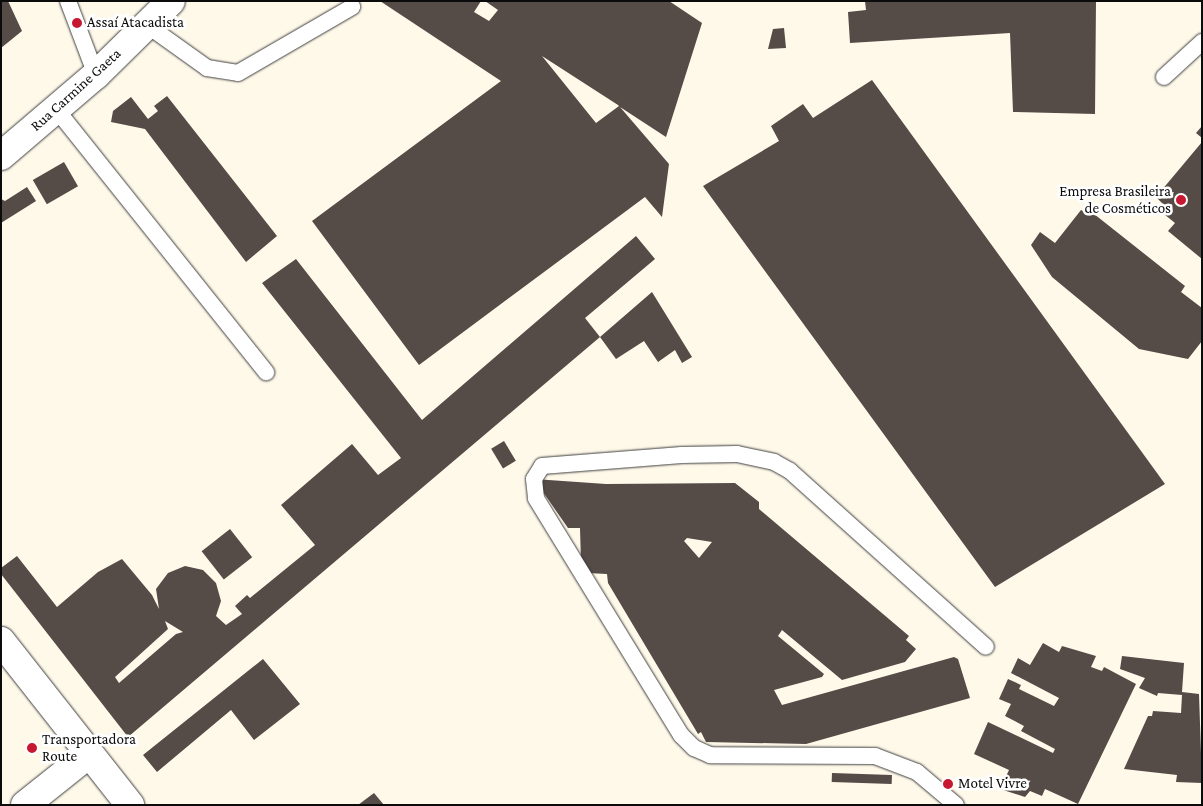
<!DOCTYPE html>
<html>
<head>
<meta charset="utf-8">
<style>
	body { margin:0 }
	#map { position:relative; width:1203px; height:806px; overflow:hidden; background:#fff9ea; font-family:"Crimson Pro",serif }
	div>[style] { position:absolute }
	.building>* { inset:0; background:#554b47; transform-origin:0 0 }
	.roads { filter:drop-shadow(0 0 1px #3e3e3e) drop-shadow(0 0 1px #3e3e3e) }
	.service>* { height:16px; margin:-8px; padding:0 8px; transform-origin:8px; border-radius:8px; background:#fff }
	.minor>* { height:28px; margin:-14px; padding:0 14px; transform-origin:14px; border-radius:14px; background:#fff }
	.tertiary>* { height:28px; margin:-14px; padding:0 14px; transform-origin:14px; border-radius:14px; background:#fff }
	.dots>* { width:14px; height:14px; translate:-50% -50%; box-sizing:border-box; border:2px solid #fff; border-radius:50% }
	span { translate:-50% -50%; white-space:nowrap; text-align:center; line-height:1.15; -webkit-text-stroke:5px #fff; paint-order:stroke }
	.poi-label { font-size:15px; color:#0b0b0b }
	.left { translate:0 -50%; text-align:left }
	.right { translate:-100% -50%; text-align:right }
	.street-label { font-size:15px; color:#0b0b0b }
	.frame { position:absolute; inset:0; border:2px solid #0b0b0b; pointer-events:none }
</style>
</head>
<body>
<div id="map">
	<div class="building">
		<i style="clip-path:polygon(1px 1px,8px 1px,22px 31px,1px 48px)"></i>
		<i style="clip-path:polygon(evenodd,380px 1px,481px 1px,474px 12px,489px 21px,498px 10px,485px 1px,669px 1px,702px 23px,666px 137px,620px 107px,669px 164px,662px 217px,645px 197px,419px 365px,312px 221px,501px 81px,380px 1px,542px 56px,618px 105px,619px 106px,596px 123px,542px 56px)"></i>
		<i style="clip-path:polygon(865px 1px,1096px 1px,1095px 114px,1013px 112px,1010px 33px,850px 43px,848px 12px,866px 10px)"></i>
		<i style="clip-path:polygon(784px 28px,786px 48px,768px 49px,773px 29px)"></i>
		<i style="clip-path:polygon(872px 80px,1165px 484px,995px 587px,703px 186px,779px 141px,771px 126px,803px 104px,813px 118px)"></i>
		<i style="clip-path:polygon(167px 96px,277px 236px,246px 262px,145px 129px,111px 122px,113px 111px,131px 97px,148px 119px,158px 111px,154px 106px)"></i>
		<i style="clip-path:polygon(1202px 126px,1202px 138px,1196px 133px)"></i>
		<i style="clip-path:polygon(1202px 142px,1202px 259px,1168px 231px,1175px 223px,1159px 210px,1163px 204px,1156px 197px)"></i>
		<i style="left:64px;top:162px;width:28px;height:36px;rotate:60deg"></i>
		<i style="clip-path:polygon(27px 187px,36px 201px,1px 223px,1px 199px,5px 201px)"></i>
		<i style="clip-path:polygon(1081px 210px,1087px 213px,1089px 210px,1185px 286px,1181px 292px,1202px 308px,1202px 341px,1188px 359px,1139px 349px,1052px 277px,1031px 245px,1040px 232px,1055px 243px)"></i>
		<i style="clip-path:polygon(evenodd,636px 236px,655px 259px,585px 318px,600px 337px,652px 292px,692px 357px,682px 363px,675px 350px,658px 362px,644px 341px,616px 359px,600px 337px,128px 737px,1px 574px,1px 568px,17px 556px,57px 607px,98px 572px,122px 559px,152px 595px,159px 609px,156px 589px,168px 573px,185px 566px,203px 570px,216px 583px,221px 601px,216px 616px,226px 625px,242px 614px,235px 606px,247px 595px,250px 598px,315px 545px,281px 505px,352px 444px,378px 475px,401px 458px,262px 283px,296px 259px,422px 420px,636px 236px,165px 621px,183px 632px,176px 634px,119px 683px,115px 677px,168px 629px,165px 621px)"></i>
		<i style="left:504px;top:441px;width:23px;height:15px;rotate:59deg"></i>
		<i style="clip-path:polygon(evenodd,534px 479px,606px 484px,735px 483px,759px 502px,759px 509px,909px 636px,906px 640px,916px 649px,905px 662px,842px 680px,782px 630px,778px 636px,824px 674px,822px 677px,774px 690px,782px 705px,954px 657px,958px 659px,970px 698px,806px 744px,706px 742px,701px 732px,698px 734px,608px 583px,607px 574px,587px 573px,581px 563px,580px 528px,568px 528px,534px 479px,687px 538px,712px 542px,699px 558px,684px 541px,687px 538px)"></i>
		<i style="left:230px;top:529px;width:36px;height:36px;rotate:52deg"></i>
		<i style="clip-path:polygon(1043px 643px,1059px 652px,1062px 646px,1096px 656px,1091px 667px,1102px 671px,1104px 667px,1136px 684px,1078px 804px,1045px 789px,1042px 796px,1030px 791px,1025px 797px,1000px 789px,1009px 770px,974px 754px,988px 722px,1053px 753px,1055px 749px,1021px 731px,1024px 726px,1005px 716px,1011px 704px,999px 699px,1008px 679px,1021px 685px,1019px 689px,1054px 706px,1059px 698px,1011px 673px,1018px 658px,1030px 665px)"></i>
		<i style="clip-path:polygon(1122px 656px,1184px 663px,1182px 692px,1199px 694px,1202px 783px,1176px 782px,1177px 775px,1124px 769px,1148px 716px,1152px 716px,1153px 711px,1181px 713px,1182px 695px,1158px 693px,1157px 696px,1139px 688px,1145px 678px,1120px 669px)"></i>
		<i style="clip-path:polygon(263px 659px,300px 704px,254px 740px,231px 710px,157px 772px,143px 755px)"></i>
		<i style="left:832px;top:773px;width:60px;height:9px;rotate:2deg"></i>
		<i style="clip-path:polygon(374px 793px,384px 805px,358px 805px)"></i>
	</div>
	<div class="roads">
		<div class="service">
			<i style="left:68px;top:1px;width:79px;rotate:69.3deg"></i>
			<i style="left:147px;top:25px;width:74px;rotate:35.6deg"></i>
			<i style="left:207px;top:68px;width:31px;rotate:9deg"></i>
			<i style="left:238px;top:73px;width:132px;rotate:-30.1deg"></i>
			<i style="left:1164px;top:77px;width:52px;rotate:-42.6deg"></i>
			<i style="left:56px;top:109px;width:337px;rotate:51.4deg"></i>
			<i style="left:956px;top:805px;width:51px;rotate:-139.8deg"></i>
			<i style="left:917px;top:772px;width:45px;rotate:-159.1deg"></i>
			<i style="left:875px;top:756px;width:165px;rotate:-179.7deg"></i>
			<i style="left:710px;top:755px;width:17px;rotate:-156deg"></i>
			<i style="left:694px;top:748px;width:18px;rotate:-135deg"></i>
			<i style="left:681px;top:735px;width:278px;rotate:-121.5deg"></i>
			<i style="left:536px;top:498px;width:19px;rotate:-96deg"></i>
			<i style="left:534px;top:479px;width:15px;rotate:-58deg"></i>
			<i style="left:542px;top:466px;width:140px;rotate:-4.5deg"></i>
			<i style="left:682px;top:455px;width:55px;rotate:-1deg"></i>
			<i style="left:737px;top:454px;width:38px;rotate:12deg"></i>
			<i style="left:774px;top:462px;width:18px;rotate:29deg"></i>
			<i style="left:790px;top:471px;width:263px;rotate:41.9deg"></i>
		</div>
		<div class="minor">
			<i style="left:1px;top:156px;width:125px;rotate:-40.5deg"></i>
			<i style="left:96px;top:75px;width:105px;rotate:-44.6deg"></i>
			<i style="left:25px;top:805px;width:82px;rotate:-38.6deg"></i>
		</div>
		<div class="tertiary">
			<i style="left:1px;top:641px;width:209px;rotate:51.8deg"></i>
		</div>
	</div>
	<div class="dots">
		<i style="left:77px;top:23px;background:#c71832"></i>
		<i style="left:1181px;top:200px;background:#c71832"></i>
		<i style="left:32px;top:748px;background:#c71832"></i>
		<i style="left:948px;top:784px;background:#c71832"></i>
	</div>
	<div class="poi-label">
		<span class="left" style="left:87px;top:23px">Assaí Atacadista</span>
		<span class="right" style="left:1171px;top:200px">Empresa Brasileira<br>de Cosméticos</span>
		<span class="left" style="left:42px;top:748px">Transportadora<br>Route</span>
		<span class="left" style="left:958px;top:784px">Motel Vivre</span>
	</div>
	<div class="street-label">
		<span style="left:76px;top:90px;rotate:-42deg">Rua Carmine Gaeta</span>
	</div>
	<div class="frame"></div>
</div>
</body>
</html>
